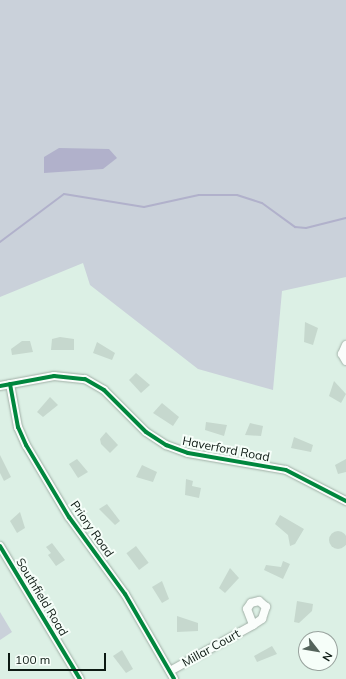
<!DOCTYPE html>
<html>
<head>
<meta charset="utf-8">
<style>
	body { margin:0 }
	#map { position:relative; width:346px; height:679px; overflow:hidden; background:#dcf0e5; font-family:Mulish,sans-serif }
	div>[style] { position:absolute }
	.green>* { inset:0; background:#cad1da }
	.water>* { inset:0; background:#b1b1cb }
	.stream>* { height:2px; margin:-1px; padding:0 1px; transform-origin:1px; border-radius:1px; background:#b1b1cb }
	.building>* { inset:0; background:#c6d8ce; transform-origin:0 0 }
	.round { border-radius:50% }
	.roads { filter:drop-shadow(0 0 1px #a1b0a7) drop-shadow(0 0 1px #a1b0a7) }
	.minor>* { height:8px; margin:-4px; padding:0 4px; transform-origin:4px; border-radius:4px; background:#fafdfb }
	.cycleway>* { height:4px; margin:-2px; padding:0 2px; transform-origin:2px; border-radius:2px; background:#00873e }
	span { translate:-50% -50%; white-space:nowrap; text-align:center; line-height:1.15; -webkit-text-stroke:4px #f6fef9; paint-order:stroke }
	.street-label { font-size:12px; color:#0c1912 }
	.north { position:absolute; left:298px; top:631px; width:40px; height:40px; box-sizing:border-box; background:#f6fef9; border:1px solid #98a29d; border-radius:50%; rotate:121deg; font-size:11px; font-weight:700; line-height:16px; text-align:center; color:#0c1912 }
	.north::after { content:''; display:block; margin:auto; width:14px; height:18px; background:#55645c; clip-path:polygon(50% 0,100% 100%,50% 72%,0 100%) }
	.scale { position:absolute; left:8px; top:653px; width:98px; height:18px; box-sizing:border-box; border:2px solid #0c1912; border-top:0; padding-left:5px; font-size:12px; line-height:14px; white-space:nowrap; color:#0c1912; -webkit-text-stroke:3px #f6fef9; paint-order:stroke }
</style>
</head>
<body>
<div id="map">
	<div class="green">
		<i style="clip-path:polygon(0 0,346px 0,346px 277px,282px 291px,273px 390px,198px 369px,90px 285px,83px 263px,0 297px)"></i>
		<i style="clip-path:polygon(0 612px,12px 632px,0 640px)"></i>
	</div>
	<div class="water">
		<i style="clip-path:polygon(59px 148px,109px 149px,117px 158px,103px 169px,44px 173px,44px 157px)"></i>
	</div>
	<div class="stream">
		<i style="left:0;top:242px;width:80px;rotate:-36.9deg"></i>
		<i style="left:64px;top:194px;width:81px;rotate:9.2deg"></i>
		<i style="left:144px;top:207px;width:56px;rotate:-12.3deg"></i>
		<i style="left:199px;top:195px;width:38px"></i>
		<i style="left:237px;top:195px;width:26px;rotate:18deg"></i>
		<i style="left:262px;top:203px;width:41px;rotate:36deg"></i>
		<i style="left:295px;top:227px;width:11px;rotate:5deg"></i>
		<i style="left:306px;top:228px;width:41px;rotate:-14deg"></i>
	</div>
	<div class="building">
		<i style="clip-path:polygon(305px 322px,318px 328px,313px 345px,304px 342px)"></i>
		<i style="clip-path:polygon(60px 337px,74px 339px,74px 350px,51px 350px,52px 339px)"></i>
		<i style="clip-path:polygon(22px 341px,30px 341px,33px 352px,12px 355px,11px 349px)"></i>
		<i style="clip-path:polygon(97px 342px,115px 353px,112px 360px,93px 353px)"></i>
		<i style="clip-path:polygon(136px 373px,150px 385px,141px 393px,129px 380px)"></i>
		<i style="clip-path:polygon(334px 381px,346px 394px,341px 403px,329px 396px)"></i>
		<i style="clip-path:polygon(50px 397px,58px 405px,43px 417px,37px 412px)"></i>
		<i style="clip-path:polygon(162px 403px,179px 417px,173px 426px,153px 413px)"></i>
		<i style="clip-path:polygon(206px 422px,227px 425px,224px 436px,205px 430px)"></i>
		<i style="clip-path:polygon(250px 423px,263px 426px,261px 436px,245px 435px)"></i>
		<i style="clip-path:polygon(106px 432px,118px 445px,110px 453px,101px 444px,100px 439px)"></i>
		<i style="clip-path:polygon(294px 437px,313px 445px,311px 452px,291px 448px)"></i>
		<i style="clip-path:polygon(0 455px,11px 477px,4px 481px,0 473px)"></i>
		<i style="clip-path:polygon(77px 459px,88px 472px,78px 478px,69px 464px)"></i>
		<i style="clip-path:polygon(346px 459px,346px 472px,338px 474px,335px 465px)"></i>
		<i style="clip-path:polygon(142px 465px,157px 472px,153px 482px,136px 477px)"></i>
		<i style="clip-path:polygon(186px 479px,193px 481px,192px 486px,201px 488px,199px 498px,185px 495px)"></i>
		<i style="clip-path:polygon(107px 504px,120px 521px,115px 525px,99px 509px)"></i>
		<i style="clip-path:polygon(20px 512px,25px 528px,17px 533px,10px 521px)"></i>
		<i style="clip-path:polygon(280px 515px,304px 529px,295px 544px,290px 546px,288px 535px,275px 524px)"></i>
		<i class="round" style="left:329px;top:531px;width:18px;height:18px"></i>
		<i style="clip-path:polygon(52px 543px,65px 560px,56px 566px,48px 555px,51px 553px,46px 547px)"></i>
		<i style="left:136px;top:546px;width:21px;height:12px;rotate:53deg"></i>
		<i style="clip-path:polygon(283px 561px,290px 564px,283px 579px,264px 570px,266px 565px,281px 567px)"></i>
		<i style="clip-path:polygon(230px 568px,239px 578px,225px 593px,219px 588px)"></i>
		<i style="clip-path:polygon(162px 581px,169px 599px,162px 603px,152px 587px)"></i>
		<i style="clip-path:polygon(297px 601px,313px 604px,312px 611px,299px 623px,294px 622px)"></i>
		<i style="clip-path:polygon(177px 616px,198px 623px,198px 631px,177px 632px)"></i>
		<i style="clip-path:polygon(272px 646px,277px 654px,257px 662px,254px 656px)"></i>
		<i style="clip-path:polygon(122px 650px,133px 669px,126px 673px,113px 656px)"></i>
	</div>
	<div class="roads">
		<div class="minor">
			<i style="left:346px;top:345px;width:10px;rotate:114deg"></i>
			<i style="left:342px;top:354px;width:8px;rotate:60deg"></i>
			<i style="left:10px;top:384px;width:44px;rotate:79.5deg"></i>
			<i style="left:18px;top:427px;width:20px;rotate:66deg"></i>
			<i style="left:26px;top:445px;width:84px;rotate:59.2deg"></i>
			<i style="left:69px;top:517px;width:95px;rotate:54deg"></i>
			<i style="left:125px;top:594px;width:98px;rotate:60deg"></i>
			<i style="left:0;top:386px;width:55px;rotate:-10.5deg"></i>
			<i style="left:54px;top:376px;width:31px;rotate:6deg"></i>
			<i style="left:85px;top:379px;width:22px;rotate:30deg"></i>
			<i style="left:104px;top:390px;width:59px;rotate:45deg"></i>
			<i style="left:146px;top:432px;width:24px;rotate:33deg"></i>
			<i style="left:166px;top:445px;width:23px;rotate:20deg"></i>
			<i style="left:188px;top:453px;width:99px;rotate:9.8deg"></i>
			<i style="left:286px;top:470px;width:68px;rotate:27.3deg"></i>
			<i style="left:0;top:546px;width:155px;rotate:59deg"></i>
			<i style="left:170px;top:671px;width:95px;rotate:-29deg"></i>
			<i style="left:253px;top:625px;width:11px;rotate:-34deg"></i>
			<i style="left:262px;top:619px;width:13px;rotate:-72deg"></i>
			<i style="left:266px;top:607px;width:9px;rotate:-139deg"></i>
			<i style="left:259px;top:601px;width:8px;rotate:166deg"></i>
			<i style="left:251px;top:603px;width:7px;rotate:124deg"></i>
			<i style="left:247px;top:609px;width:17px;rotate:69deg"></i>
		</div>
	</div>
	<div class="cycleway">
		<i style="left:10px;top:384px;width:44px;rotate:79.5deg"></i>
		<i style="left:18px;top:427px;width:20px;rotate:66deg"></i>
		<i style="left:26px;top:445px;width:84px;rotate:59.2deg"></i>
		<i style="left:69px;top:517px;width:95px;rotate:54deg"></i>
		<i style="left:125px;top:594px;width:98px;rotate:60deg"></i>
		<i style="left:0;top:386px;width:55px;rotate:-10.5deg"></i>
		<i style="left:54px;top:376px;width:31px;rotate:6deg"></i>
		<i style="left:85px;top:379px;width:22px;rotate:30deg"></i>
		<i style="left:104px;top:390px;width:59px;rotate:45deg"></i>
		<i style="left:146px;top:432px;width:24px;rotate:33deg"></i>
		<i style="left:166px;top:445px;width:23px;rotate:20deg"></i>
		<i style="left:188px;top:453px;width:99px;rotate:9.8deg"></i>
		<i style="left:286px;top:470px;width:68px;rotate:27.3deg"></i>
		<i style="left:0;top:546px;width:155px;rotate:59deg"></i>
	</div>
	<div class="street-label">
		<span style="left:226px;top:449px;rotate:11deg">Haverford Road</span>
		<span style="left:92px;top:529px;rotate:55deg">Priory Road</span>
		<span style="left:42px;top:597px;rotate:59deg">Southfield Road</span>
		<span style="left:211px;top:648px;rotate:-29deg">Millar Court</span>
	</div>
	<div class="north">N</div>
	<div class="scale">100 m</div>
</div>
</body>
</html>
